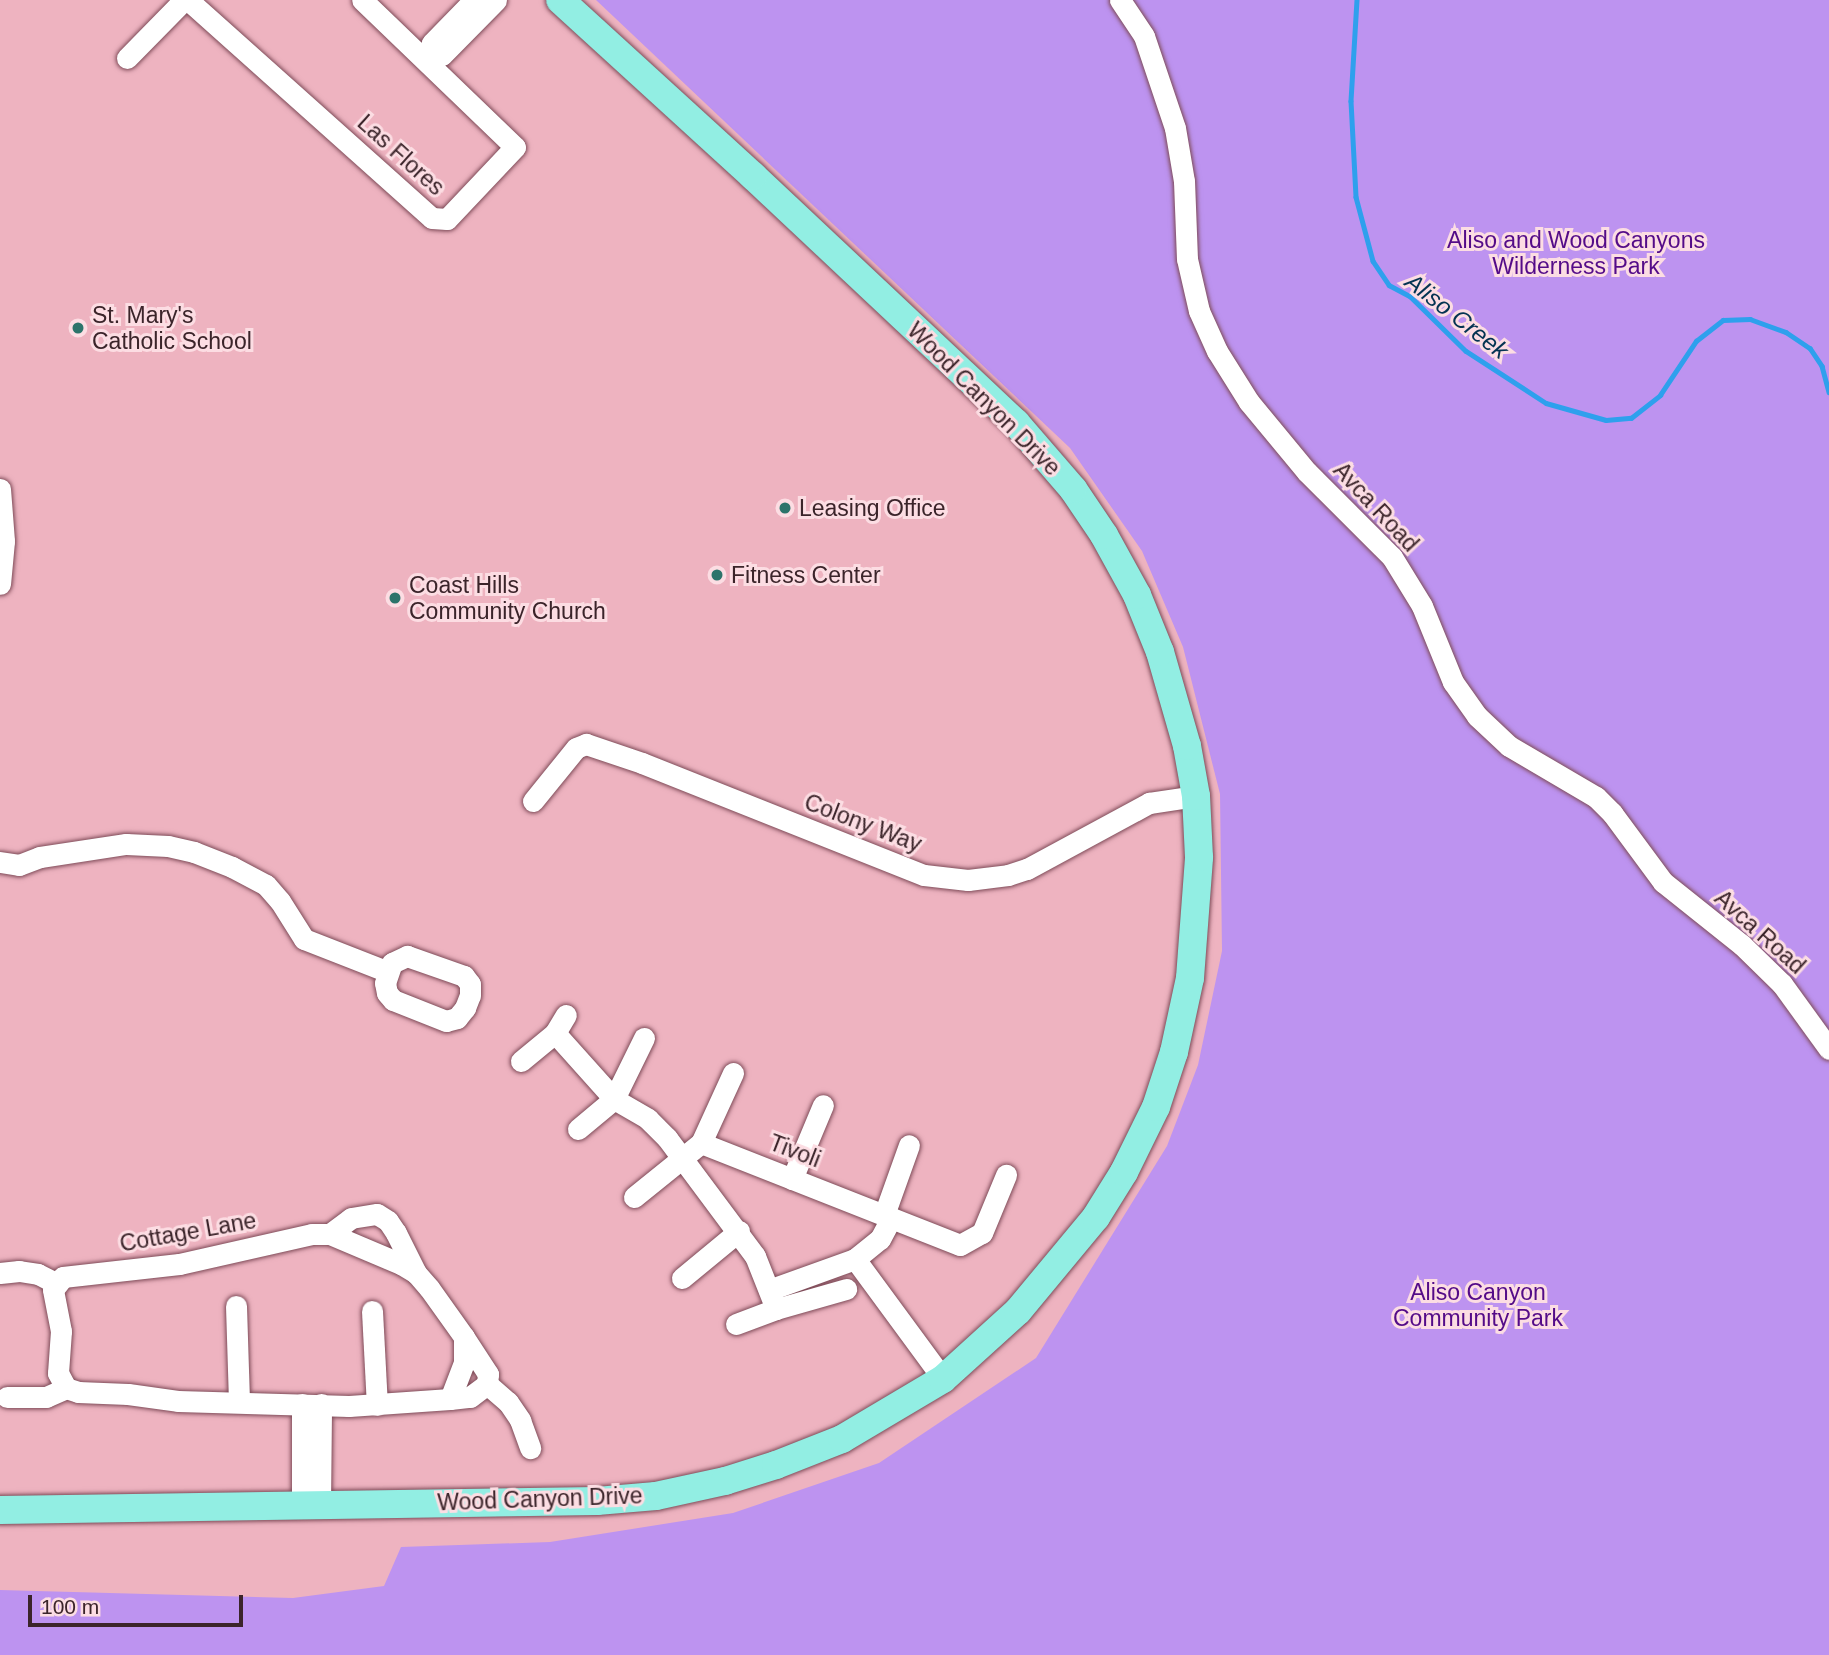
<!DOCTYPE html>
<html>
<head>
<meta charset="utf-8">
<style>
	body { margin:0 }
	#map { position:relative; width:1829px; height:1655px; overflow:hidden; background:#eeb3c0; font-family:Arial,sans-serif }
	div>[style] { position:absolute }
	.green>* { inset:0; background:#bd93f0 }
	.stream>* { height:4.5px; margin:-2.25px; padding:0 2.25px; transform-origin:2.25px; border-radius:2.25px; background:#2ea0ed }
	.roads { filter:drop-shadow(0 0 2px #7e4b58) drop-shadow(0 0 2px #7e4b58) }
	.minor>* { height:21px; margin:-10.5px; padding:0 10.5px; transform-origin:10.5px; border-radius:10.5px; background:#fff }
	.major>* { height:28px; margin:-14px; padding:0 14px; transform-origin:14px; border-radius:14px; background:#92eee3 }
	.dots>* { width:19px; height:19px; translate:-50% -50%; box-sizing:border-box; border:4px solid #fcdde3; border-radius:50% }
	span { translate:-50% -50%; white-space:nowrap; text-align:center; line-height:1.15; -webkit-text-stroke:6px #fcdde3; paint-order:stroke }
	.street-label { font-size:23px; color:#3b242a }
	.park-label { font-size:23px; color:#540b88 }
	.poi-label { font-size:23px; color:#3b242a }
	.left { translate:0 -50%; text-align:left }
	.water-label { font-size:24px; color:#043352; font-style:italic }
	.scale { position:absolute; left:28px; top:1595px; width:215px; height:32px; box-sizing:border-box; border:4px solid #3b242a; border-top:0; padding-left:9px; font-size:21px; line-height:24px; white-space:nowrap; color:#3b242a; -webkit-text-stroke:5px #fcdde3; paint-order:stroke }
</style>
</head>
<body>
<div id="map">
	<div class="green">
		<i style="clip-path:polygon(596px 0,1829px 0,1829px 1655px,0 1655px,0 1590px,293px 1598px,384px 1586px,401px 1547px,550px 1542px,733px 1513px,879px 1463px,1036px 1358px,1167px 1146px,1198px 1065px,1222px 951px,1220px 794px,1183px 647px,1142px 551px,1070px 448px)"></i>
	</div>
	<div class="stream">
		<i style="left:1357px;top:0;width:101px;rotate:93.4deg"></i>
		<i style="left:1351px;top:101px;width:96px;rotate:87deg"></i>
		<i style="left:1356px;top:197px;width:66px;rotate:75.1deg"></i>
		<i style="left:1373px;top:261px;width:29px;rotate:56deg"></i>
		<i style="left:1389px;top:285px;width:24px;rotate:28deg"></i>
		<i style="left:1410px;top:296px;width:78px;rotate:44.5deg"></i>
		<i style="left:1466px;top:351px;width:95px;rotate:33deg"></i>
		<i style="left:1546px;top:403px;width:62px;rotate:15.8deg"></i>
		<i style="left:1606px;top:420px;width:25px;rotate:-5deg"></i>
		<i style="left:1631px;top:418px;width:37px;rotate:-38deg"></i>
		<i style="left:1660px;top:395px;width:65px;rotate:-56.3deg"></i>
		<i style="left:1696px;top:341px;width:34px;rotate:-38deg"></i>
		<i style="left:1723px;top:320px;width:27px;rotate:-2deg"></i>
		<i style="left:1750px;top:319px;width:38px;rotate:20deg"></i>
		<i style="left:1786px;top:332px;width:29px;rotate:34deg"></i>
		<i style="left:1810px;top:348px;width:22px;rotate:56deg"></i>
		<i style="left:1822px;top:366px;width:27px;rotate:75deg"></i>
	</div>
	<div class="roads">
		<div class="minor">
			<i style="left:188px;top:0;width:327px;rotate:41.8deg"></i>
			<i style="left:432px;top:218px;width:15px;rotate:4deg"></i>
			<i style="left:447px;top:219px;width:99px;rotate:-46.6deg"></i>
			<i style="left:515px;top:147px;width:212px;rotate:-136.1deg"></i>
			<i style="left:1120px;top:0;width:43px;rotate:56.3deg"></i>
			<i style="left:1144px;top:36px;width:97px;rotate:71.4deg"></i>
			<i style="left:1175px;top:128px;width:54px;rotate:80.4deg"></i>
			<i style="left:1184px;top:181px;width:78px;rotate:87.8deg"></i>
			<i style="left:1187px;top:259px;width:53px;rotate:77deg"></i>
			<i style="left:1199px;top:311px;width:44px;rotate:65.8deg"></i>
			<i style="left:1217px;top:351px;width:60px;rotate:57.9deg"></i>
			<i style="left:1249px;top:402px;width:91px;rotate:50.4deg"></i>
			<i style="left:1307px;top:472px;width:120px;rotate:45deg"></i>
			<i style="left:1392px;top:557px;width:57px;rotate:58.5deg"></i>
			<i style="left:1422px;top:606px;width:82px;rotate:67.8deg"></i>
			<i style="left:1453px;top:682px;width:42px;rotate:54.8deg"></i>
			<i style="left:1477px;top:716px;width:44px;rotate:43.2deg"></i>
			<i style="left:1509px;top:746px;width:101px;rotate:30.4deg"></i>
			<i style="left:1596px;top:797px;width:23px;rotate:45deg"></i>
			<i style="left:1612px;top:813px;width:86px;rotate:53.5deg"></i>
			<i style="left:1663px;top:882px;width:101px;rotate:38.6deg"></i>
			<i style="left:1742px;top:945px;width:56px;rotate:44.3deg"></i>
			<i style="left:1782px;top:984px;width:80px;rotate:54.1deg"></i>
			<i style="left:127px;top:58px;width:81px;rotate:-45.5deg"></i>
			<i style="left:426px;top:59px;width:16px;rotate:-14deg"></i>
			<i style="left:442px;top:55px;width:77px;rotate:-45.5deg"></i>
			<i style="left:426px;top:59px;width:17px;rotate:-69deg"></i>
			<i style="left:432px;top:43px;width:60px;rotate:-45.7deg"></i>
			<i style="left:0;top:489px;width:52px;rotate:85.6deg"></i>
			<i style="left:4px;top:541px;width:43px;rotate:95.3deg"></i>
			<i style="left:533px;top:801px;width:68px;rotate:-50.9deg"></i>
			<i style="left:576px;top:748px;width:11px;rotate:-22deg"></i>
			<i style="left:586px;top:744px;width:59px;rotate:18.7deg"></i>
			<i style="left:642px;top:763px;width:303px;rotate:21.7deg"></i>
			<i style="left:924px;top:875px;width:44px;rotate:6.5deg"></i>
			<i style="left:968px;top:880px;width:40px;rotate:-7.1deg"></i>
			<i style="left:1008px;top:875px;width:20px;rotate:-18deg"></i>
			<i style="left:1027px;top:869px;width:139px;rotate:-28.4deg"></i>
			<i style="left:1149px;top:803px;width:48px;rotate:-8.5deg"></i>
			<i style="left:0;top:862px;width:19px;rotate:9deg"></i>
			<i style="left:19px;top:865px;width:22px;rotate:-21deg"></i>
			<i style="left:40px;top:857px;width:87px;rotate:-8.6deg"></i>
			<i style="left:126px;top:844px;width:42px;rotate:2.7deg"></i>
			<i style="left:168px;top:846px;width:27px;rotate:13deg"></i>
			<i style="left:194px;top:852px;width:41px;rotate:21.5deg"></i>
			<i style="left:232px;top:867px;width:38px;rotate:28deg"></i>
			<i style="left:266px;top:885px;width:21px;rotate:49deg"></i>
			<i style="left:280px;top:901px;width:45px;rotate:57.7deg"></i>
			<i style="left:304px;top:939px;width:90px;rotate:21.4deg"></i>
			<i style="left:407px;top:956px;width:60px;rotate:19.3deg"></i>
			<i style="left:464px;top:976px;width:10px;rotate:53deg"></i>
			<i style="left:470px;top:984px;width:11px;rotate:90deg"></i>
			<i style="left:470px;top:995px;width:14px;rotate:111deg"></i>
			<i style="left:465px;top:1008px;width:13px;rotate:129deg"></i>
			<i style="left:457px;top:1018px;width:11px;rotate:165deg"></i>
			<i style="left:446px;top:1021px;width:57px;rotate:-158.4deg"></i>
			<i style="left:393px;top:1000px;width:9px;rotate:-131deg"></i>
			<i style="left:387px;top:993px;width:10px;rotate:-101deg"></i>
			<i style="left:385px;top:983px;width:21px;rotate:-71deg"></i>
			<i style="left:392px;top:963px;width:17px;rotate:-25deg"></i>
			<i style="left:555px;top:1033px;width:89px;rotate:48.2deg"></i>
			<i style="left:614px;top:1099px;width:39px;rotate:30deg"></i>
			<i style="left:648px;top:1119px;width:27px;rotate:45deg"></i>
			<i style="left:667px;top:1138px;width:147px;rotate:53.3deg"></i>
			<i style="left:755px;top:1256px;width:57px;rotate:68.4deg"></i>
			<i style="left:521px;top:1061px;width:44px;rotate:-39.5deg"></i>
			<i style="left:555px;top:1033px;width:21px;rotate:-59deg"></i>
			<i style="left:578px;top:1129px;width:47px;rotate:-39.8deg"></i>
			<i style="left:614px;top:1099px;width:68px;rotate:-63.8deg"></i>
			<i style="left:701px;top:1143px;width:77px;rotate:-65.4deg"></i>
			<i style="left:792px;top:1179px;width:80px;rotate:-67.3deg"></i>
			<i style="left:634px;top:1197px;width:86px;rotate:-38.9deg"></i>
			<i style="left:701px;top:1143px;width:278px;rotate:21.5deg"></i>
			<i style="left:960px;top:1245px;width:25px;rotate:-29deg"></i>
			<i style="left:982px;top:1233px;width:63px;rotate:-67.5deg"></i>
			<i style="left:884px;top:1215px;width:74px;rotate:-70.3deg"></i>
			<i style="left:330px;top:1234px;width:26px;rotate:-37deg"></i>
			<i style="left:351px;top:1218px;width:26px;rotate:-9deg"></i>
			<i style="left:377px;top:1214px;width:13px;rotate:32deg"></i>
			<i style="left:388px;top:1221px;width:14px;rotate:56deg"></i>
			<i style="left:396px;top:1233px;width:45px;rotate:63.4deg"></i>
			<i style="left:855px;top:1259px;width:32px;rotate:-39deg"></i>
			<i style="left:880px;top:1239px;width:24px;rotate:-62deg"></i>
			<i style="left:0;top:1273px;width:19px;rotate:-6deg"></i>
			<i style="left:19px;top:1271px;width:19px;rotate:9deg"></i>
			<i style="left:38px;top:1274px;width:20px;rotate:27deg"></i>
			<i style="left:682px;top:1278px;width:74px;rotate:-39.5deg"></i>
			<i style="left:769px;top:1290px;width:91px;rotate:-19.8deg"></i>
			<i style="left:855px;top:1259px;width:149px;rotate:53.7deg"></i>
			<i style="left:236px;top:1306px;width:96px;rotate:88.2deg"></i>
			<i style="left:372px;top:1311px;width:94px;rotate:87deg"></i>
			<i style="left:736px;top:1324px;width:43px;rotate:-20.6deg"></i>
			<i style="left:776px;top:1309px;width:73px;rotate:-15.9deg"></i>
			<i style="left:487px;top:1384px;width:28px;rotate:41deg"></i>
			<i style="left:508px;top:1402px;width:22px;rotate:56deg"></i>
			<i style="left:520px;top:1420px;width:30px;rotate:70deg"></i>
			<i style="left:7px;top:1397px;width:39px"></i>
			<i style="left:46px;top:1397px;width:22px;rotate:-24deg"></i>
			<i style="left:450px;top:1399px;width:39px;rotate:-69deg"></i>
			<i style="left:464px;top:1363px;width:26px;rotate:-90deg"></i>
			<i style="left:464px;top:1337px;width:60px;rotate:-125.5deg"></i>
			<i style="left:429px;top:1288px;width:20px;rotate:-131deg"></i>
			<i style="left:416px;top:1273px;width:17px;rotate:-149deg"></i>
			<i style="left:401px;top:1264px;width:77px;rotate:-157.1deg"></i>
			<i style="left:330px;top:1234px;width:18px;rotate:180deg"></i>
			<i style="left:312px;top:1234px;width:136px;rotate:167.3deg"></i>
			<i style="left:179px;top:1264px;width:117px;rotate:173.6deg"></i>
			<i style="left:63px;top:1277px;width:16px;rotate:128deg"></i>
			<i style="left:53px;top:1290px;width:42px;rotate:79deg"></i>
			<i style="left:61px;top:1331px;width:42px;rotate:94.1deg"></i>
			<i style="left:58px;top:1373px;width:17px;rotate:62deg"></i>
			<i style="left:66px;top:1388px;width:13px;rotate:18deg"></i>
			<i style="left:78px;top:1392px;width:50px;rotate:2.3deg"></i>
			<i style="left:128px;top:1394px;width:50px;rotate:8deg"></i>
			<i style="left:178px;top:1401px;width:171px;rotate:1.7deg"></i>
			<i style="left:349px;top:1406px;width:101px;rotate:-4deg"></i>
			<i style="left:450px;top:1399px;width:20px;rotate:-6deg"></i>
			<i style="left:470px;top:1397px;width:21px;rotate:-37deg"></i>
			<i style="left:487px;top:1384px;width:10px;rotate:-84deg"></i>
			<i style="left:488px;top:1374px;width:44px;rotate:-123deg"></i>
			<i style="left:302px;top:1404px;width:102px;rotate:90deg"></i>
			<i style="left:320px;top:1506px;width:102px;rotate:-89.4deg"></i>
		</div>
		<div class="major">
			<i style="left:0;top:1510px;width:597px;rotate:-0.86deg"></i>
			<i style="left:597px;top:1501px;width:59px;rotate:-4.8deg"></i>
			<i style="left:656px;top:1496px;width:71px;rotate:-12.3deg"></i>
			<i style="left:725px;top:1481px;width:53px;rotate:-17.4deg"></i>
			<i style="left:776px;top:1465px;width:71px;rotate:-21.5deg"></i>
			<i style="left:842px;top:1439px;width:117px;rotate:-30.7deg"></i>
			<i style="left:943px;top:1379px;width:101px;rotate:-42.2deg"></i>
			<i style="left:1018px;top:1311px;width:122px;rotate:-50.3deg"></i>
			<i style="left:1096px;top:1217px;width:53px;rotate:-58.1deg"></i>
			<i style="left:1124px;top:1172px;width:72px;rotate:-63.8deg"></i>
			<i style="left:1156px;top:1107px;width:58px;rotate:-71.9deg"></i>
			<i style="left:1174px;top:1052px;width:76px;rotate:-77.8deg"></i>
			<i style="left:1190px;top:978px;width:121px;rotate:-85.7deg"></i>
			<i style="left:1199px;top:857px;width:61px;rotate:-92.8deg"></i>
			<i style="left:1196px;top:796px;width:51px;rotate:-100.2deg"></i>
			<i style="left:1187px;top:746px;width:98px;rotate:-106deg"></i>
			<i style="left:1160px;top:652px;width:61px;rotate:-112deg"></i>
			<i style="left:1137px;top:595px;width:68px;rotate:-118.8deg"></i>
			<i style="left:1104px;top:535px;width:55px;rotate:-124deg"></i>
			<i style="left:1073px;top:489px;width:87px;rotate:-130.8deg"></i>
			<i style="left:1016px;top:423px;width:361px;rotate:-136.8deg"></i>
			<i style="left:753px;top:176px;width:261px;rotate:-137.6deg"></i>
		</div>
	</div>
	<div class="dots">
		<i style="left:78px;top:328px;background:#2d746b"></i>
		<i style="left:785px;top:508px;background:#2d746b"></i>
		<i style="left:717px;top:575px;background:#2d746b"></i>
		<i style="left:395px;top:598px;background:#2d746b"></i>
	</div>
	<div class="street-label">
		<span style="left:401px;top:155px;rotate:42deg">Las Flores</span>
		<span style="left:984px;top:399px;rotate:45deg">Wood Canyon Drive</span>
		<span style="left:1376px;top:507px;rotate:47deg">Avca Road</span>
		<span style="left:863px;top:823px;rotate:21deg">Colony Way</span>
		<span style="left:1760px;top:932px;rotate:42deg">Avca Road</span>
		<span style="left:795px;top:1151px;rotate:21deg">Tivoli</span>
		<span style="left:188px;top:1232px;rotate:-10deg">Cottage Lane</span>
		<span style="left:540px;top:1499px;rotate:-2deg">Wood Canyon Drive</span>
	</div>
	<div class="park-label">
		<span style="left:1576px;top:253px">Aliso and Wood Canyons<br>Wilderness Park</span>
		<span style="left:1478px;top:1305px">Aliso Canyon<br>Community Park</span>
	</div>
	<div class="poi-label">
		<span class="left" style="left:92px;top:328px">St. Mary's<br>Catholic School</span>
		<span class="left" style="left:799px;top:508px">Leasing Office</span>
		<span class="left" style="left:731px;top:575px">Fitness Center</span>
		<span class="left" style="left:409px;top:598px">Coast Hills<br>Community Church</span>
	</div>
	<div class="water-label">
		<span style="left:1457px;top:316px;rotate:38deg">Aliso Creek</span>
	</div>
	<div class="scale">100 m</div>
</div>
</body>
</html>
